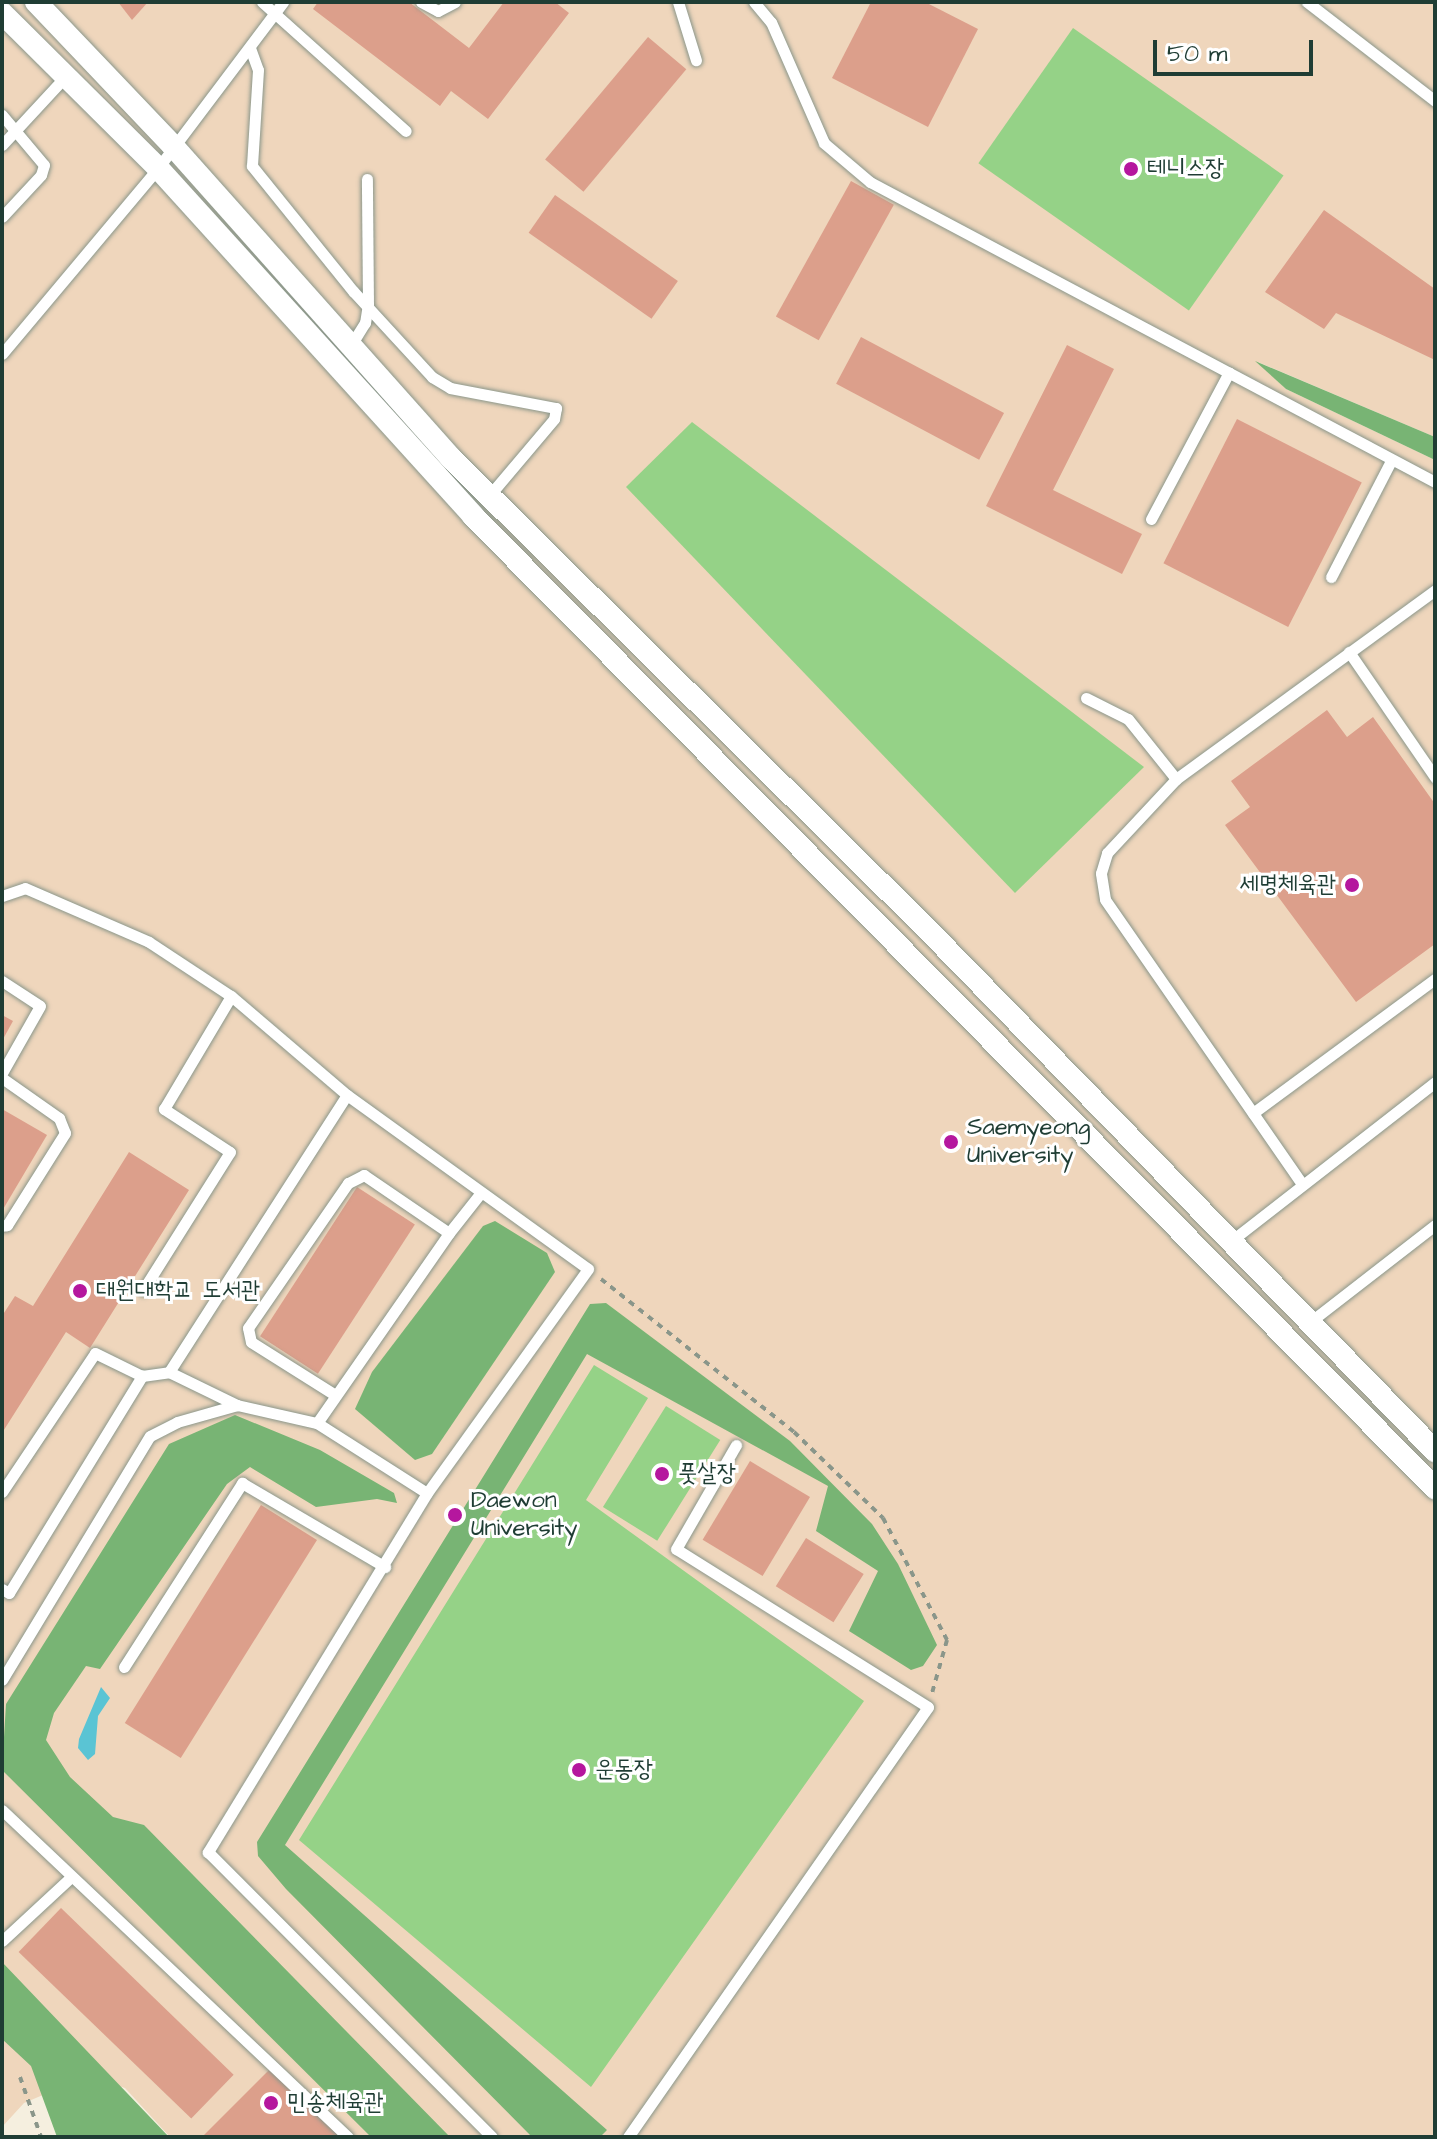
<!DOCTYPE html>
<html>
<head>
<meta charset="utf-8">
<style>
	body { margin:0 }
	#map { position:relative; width:1437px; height:2139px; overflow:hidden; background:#f5efdf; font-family:"Architects Daughter","Poor Story",sans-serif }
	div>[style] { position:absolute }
	.built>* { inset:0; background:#efd6bc }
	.green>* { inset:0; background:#95d287; transform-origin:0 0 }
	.forest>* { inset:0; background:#78b474 }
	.water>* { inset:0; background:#5ac4d4 }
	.building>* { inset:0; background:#dc9f8b; transform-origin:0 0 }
	.path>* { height:4px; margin-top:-2px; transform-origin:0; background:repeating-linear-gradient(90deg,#8a968a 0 6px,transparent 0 12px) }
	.roads { filter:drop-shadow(0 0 2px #8a968a) drop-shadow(0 0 2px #8a968a) }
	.service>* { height:11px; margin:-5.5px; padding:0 5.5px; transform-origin:5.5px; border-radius:5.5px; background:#fff }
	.minor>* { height:22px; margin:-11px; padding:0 11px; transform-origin:11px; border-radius:11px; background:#fff }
	.dots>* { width:22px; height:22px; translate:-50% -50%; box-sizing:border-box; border:4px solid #fff; border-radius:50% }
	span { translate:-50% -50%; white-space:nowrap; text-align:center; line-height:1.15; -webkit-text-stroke:6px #fff; paint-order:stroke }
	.poi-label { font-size:24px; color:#1f3d34 }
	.left { translate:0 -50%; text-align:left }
	.right { translate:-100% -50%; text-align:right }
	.frame { position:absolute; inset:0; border:4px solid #1f3d34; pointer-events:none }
	.scale { position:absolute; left:1153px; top:40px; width:160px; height:36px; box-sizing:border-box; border:4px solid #1f3d34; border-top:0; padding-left:10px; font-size:24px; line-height:28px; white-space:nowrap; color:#1f3d34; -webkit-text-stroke:6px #fff; paint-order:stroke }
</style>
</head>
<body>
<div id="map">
	<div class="built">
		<i style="clip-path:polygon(2px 2px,1435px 2px,1435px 437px,1258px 362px,1286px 389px,1435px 460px,1435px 2137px,170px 2137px,125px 2088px,88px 2076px,24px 2103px,2px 2127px)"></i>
	</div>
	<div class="green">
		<i style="left:1073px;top:28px;width:257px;height:165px;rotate:35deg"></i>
		<i style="clip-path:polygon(692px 422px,1144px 767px,1015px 893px,626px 487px)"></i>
		<i style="clip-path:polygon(594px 1365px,648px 1398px,586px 1500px,864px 1701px,591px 2087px,299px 1840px)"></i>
		<i style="left:666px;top:1406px;width:64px;height:119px;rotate:32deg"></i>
	</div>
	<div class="forest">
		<i style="clip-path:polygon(1255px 361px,1435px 437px,1435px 460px,1286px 389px)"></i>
		<i style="clip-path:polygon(495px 1221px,547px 1253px,555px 1272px,432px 1454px,415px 1460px,355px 1409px,372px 1372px,483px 1226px)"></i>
		<i style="clip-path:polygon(606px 1303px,790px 1441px,872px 1524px,898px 1564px,937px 1645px,923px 1666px,911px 1670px,849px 1631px,878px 1571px,816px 1531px,828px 1486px,587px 1354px,285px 1845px,607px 2130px,600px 2137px,532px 2137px,286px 1889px,258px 1856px,257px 1842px,590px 1304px)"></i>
		<i style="clip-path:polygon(235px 1415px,320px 1450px,394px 1493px,397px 1503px,377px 1499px,316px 1507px,250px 1467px,227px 1484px,100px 1669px,86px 1666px,54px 1713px,46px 1740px,70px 1777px,113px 1817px,144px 1825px,450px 2137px,371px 2137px,2px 1770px,6px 1704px,169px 1444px)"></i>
		<i style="clip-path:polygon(2px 1962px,169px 2137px,57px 2137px,31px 2066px,2px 2039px)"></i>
	</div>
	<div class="water">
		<i style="clip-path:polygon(101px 1687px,110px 1698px,98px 1716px,95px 1754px,88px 1760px,78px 1748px,79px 1739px)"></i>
	</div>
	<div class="building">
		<i style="clip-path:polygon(118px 2px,148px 2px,132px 20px)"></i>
		<i style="clip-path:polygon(318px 2px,409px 2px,469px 48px,504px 2px,555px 2px,569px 13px,488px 119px,451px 91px,440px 106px,313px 9px)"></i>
		<i style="clip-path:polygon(871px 2px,925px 2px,978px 29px,928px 127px,832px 78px)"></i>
		<i style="left:648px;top:37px;width:50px;height:160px;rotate:40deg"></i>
		<i style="left:851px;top:181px;width:49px;height:155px;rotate:29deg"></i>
		<i style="left:555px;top:195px;width:150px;height:46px;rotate:35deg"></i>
		<i style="clip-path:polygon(1324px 210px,1435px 289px,1435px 360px,1336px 313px,1324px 329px,1265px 292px)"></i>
		<i style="left:861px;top:337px;width:162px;height:53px;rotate:28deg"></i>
		<i style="clip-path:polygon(1067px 345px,1114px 369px,1053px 490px,1142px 534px,1122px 574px,986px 506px)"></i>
		<i style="left:1237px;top:419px;width:140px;height:162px;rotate:27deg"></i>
		<i style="clip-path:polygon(1327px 710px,1347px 737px,1373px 717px,1435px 804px,1435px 944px,1356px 1002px,1225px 825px,1250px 807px,1231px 781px)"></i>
		<i style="clip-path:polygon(2px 1015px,13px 1021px,2px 1041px)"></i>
		<i style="clip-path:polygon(2px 1109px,47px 1135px,2px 1211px)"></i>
		<i style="clip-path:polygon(129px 1152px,189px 1190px,90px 1348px,66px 1332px,2px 1433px,2px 1316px,15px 1296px,33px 1306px)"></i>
		<i style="left:357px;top:1187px;width:69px;height:178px;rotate:33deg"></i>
		<i style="left:750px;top:1461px;width:70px;height:92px;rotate:31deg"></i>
		<i style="left:261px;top:1505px;width:66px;height:257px;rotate:32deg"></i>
		<i style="left:806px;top:1538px;width:68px;height:57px;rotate:32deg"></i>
		<i style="left:61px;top:1908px;width:240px;height:61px;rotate:44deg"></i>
		<i style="clip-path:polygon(271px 2068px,340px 2137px,202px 2137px)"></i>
	</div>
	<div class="path">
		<i style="left:601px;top:1279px;width:246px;rotate:38.4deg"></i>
		<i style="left:794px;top:1432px;width:124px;rotate:44deg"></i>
		<i style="left:883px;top:1518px;width:138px;rotate:62.3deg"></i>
		<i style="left:947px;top:1640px;width:55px;rotate:105.8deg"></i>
		<i style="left:20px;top:2077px;width:64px;rotate:70.7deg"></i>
	</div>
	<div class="roads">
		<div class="service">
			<i style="left:262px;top:2px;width:193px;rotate:41.9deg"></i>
			<i style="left:421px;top:2px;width:19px;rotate:28deg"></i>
			<i style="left:438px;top:11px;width:19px;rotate:-28deg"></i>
			<i style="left:678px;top:2px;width:61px;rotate:72.8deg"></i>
			<i style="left:754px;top:2px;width:26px;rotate:50deg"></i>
			<i style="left:771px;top:22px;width:132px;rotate:66.3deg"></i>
			<i style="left:824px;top:143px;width:60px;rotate:40.3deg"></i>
			<i style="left:870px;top:182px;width:640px;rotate:27.97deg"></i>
			<i style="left:1307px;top:2px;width:162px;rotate:37.7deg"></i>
			<i style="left:250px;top:48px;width:23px;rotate:70deg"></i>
			<i style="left:258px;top:70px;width:96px;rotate:93.6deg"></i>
			<i style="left:252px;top:166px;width:161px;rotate:51.1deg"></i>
			<i style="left:353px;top:291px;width:117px;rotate:47.4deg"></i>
			<i style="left:432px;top:377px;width:21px;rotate:31deg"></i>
			<i style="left:450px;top:388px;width:108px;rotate:10.7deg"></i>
			<i style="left:556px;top:408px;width:11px;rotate:100deg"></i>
			<i style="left:554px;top:419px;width:101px;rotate:130.2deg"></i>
			<i style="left:2px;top:115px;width:65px;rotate:50deg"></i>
			<i style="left:44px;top:165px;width:10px;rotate:107deg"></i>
			<i style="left:41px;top:175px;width:57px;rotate:132.9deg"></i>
			<i style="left:2px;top:145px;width:94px;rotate:-47.2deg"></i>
			<i style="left:351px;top:345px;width:26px;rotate:-58deg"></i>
			<i style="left:365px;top:323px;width:18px;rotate:-81deg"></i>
			<i style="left:368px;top:305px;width:126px;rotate:-90.5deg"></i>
			<i style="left:2px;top:354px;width:243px;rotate:-50deg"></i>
			<i style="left:158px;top:168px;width:208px;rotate:-53deg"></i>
			<i style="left:1151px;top:519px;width:166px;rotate:-62deg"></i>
			<i style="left:1331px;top:577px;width:131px;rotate:-62.7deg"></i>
			<i style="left:1349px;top:652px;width:152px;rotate:55.5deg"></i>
			<i style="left:1086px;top:698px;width:47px;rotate:26.6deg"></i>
			<i style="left:1128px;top:719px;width:77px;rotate:51.3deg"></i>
			<i style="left:2px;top:896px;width:24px;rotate:-19deg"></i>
			<i style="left:25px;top:888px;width:135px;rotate:23.5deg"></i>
			<i style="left:149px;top:942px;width:98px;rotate:33.4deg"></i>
			<i style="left:231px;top:996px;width:153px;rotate:40.5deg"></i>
			<i style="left:347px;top:1095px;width:297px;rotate:35.8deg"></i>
			<i style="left:588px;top:1269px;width:276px;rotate:125.7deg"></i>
			<i style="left:427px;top:1493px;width:421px;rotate:121.4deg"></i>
			<i style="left:208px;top:1852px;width:402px;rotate:45.1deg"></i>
			<i style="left:2px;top:981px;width:45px;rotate:33.3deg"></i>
			<i style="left:40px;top:1006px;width:77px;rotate:119.6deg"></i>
			<i style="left:2px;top:1078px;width:70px;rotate:35.1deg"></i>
			<i style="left:59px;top:1118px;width:16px;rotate:68deg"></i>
			<i style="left:65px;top:1133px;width:109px;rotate:122.2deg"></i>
			<i style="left:7px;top:1225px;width:5px;rotate:169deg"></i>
			<i style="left:1253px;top:1113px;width:226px;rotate:-36.4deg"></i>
			<i style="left:1302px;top:1184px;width:346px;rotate:-124.7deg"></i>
			<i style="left:1105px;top:899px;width:26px;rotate:-99deg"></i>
			<i style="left:1101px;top:873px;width:21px;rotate:-73deg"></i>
			<i style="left:1107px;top:853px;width:101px;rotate:-47deg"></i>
			<i style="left:1176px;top:779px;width:321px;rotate:-36.1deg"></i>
			<i style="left:449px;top:1233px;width:48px;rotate:-51.7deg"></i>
			<i style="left:1231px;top:1241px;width:259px;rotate:-37.9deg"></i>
			<i style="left:143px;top:1290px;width:163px;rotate:-57.8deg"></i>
			<i style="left:230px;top:1152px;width:79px;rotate:-146.9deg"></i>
			<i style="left:164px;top:1109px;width:131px;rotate:-59.3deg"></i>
			<i style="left:1310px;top:1322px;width:158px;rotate:-37.8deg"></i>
			<i style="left:169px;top:1372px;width:329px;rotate:-57.3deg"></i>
			<i style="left:317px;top:1423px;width:231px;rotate:-55.2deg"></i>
			<i style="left:449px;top:1233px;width:103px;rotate:-145.7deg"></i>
			<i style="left:364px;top:1175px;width:18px;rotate:153deg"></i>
			<i style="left:348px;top:1183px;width:176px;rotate:124.6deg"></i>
			<i style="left:248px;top:1328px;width:14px;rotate:78deg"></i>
			<i style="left:251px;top:1342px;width:99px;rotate:32.2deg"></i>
			<i style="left:2px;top:1492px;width:167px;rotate:-56.2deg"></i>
			<i style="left:95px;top:1353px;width:52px;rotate:26.1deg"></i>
			<i style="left:142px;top:1376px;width:27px;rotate:-8deg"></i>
			<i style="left:169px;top:1372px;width:76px;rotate:25.9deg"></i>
			<i style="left:237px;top:1405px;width:82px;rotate:12.7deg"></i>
			<i style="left:317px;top:1423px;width:130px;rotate:32.5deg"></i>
			<i style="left:2px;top:1589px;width:8px;rotate:30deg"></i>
			<i style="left:9px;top:1593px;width:255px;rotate:-58.5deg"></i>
			<i style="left:124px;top:1667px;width:219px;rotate:-57.3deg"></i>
			<i style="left:242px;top:1483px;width:166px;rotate:30.4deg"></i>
			<i style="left:2px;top:1680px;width:285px;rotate:-58.8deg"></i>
			<i style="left:150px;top:1436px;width:30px;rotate:-27deg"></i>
			<i style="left:177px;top:1422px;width:62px;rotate:-15.8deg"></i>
			<i style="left:2px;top:1810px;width:476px;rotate:43.4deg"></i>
			<i style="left:2px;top:1941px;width:93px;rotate:-42.8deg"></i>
			<i style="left:628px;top:2137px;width:524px;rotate:-55.1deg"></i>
			<i style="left:928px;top:1707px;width:297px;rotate:-147.9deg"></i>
			<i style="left:676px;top:1549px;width:120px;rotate:-60deg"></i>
		</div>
		<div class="minor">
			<i style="left:36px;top:2px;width:199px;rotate:46.4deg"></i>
			<i style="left:173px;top:146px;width:418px;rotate:48.3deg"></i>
			<i style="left:451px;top:458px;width:672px;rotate:44.7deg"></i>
			<i style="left:929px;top:931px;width:726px;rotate:45.78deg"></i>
			<i style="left:2px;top:13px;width:220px;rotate:44.8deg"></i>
			<i style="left:158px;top:168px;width:469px;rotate:47.8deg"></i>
			<i style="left:473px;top:516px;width:1368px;rotate:45.3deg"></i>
		</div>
	</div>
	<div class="dots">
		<i style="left:1131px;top:169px;background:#b5179e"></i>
		<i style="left:1352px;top:885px;background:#b5179e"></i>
		<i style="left:951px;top:1142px;background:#b5179e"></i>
		<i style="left:80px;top:1291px;background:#b5179e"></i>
		<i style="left:662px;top:1474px;background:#b5179e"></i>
		<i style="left:455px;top:1515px;background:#b5179e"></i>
		<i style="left:579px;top:1770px;background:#b5179e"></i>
		<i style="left:271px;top:2103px;background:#b5179e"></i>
	</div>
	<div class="poi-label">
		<span class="left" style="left:1147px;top:169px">테니스장</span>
		<span class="right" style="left:1336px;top:885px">세명체육관</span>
		<span class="left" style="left:967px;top:1142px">Saemyeong<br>University</span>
		<span class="left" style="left:96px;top:1291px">대원대학교 도서관</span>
		<span class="left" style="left:678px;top:1474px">풋살장</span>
		<span class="left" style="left:471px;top:1515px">Daewon<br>University</span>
		<span class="left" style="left:595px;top:1770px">운동장</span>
		<span class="left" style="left:287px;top:2103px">민송체육관</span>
	</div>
	<div class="frame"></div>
	<div class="scale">50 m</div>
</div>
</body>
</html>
